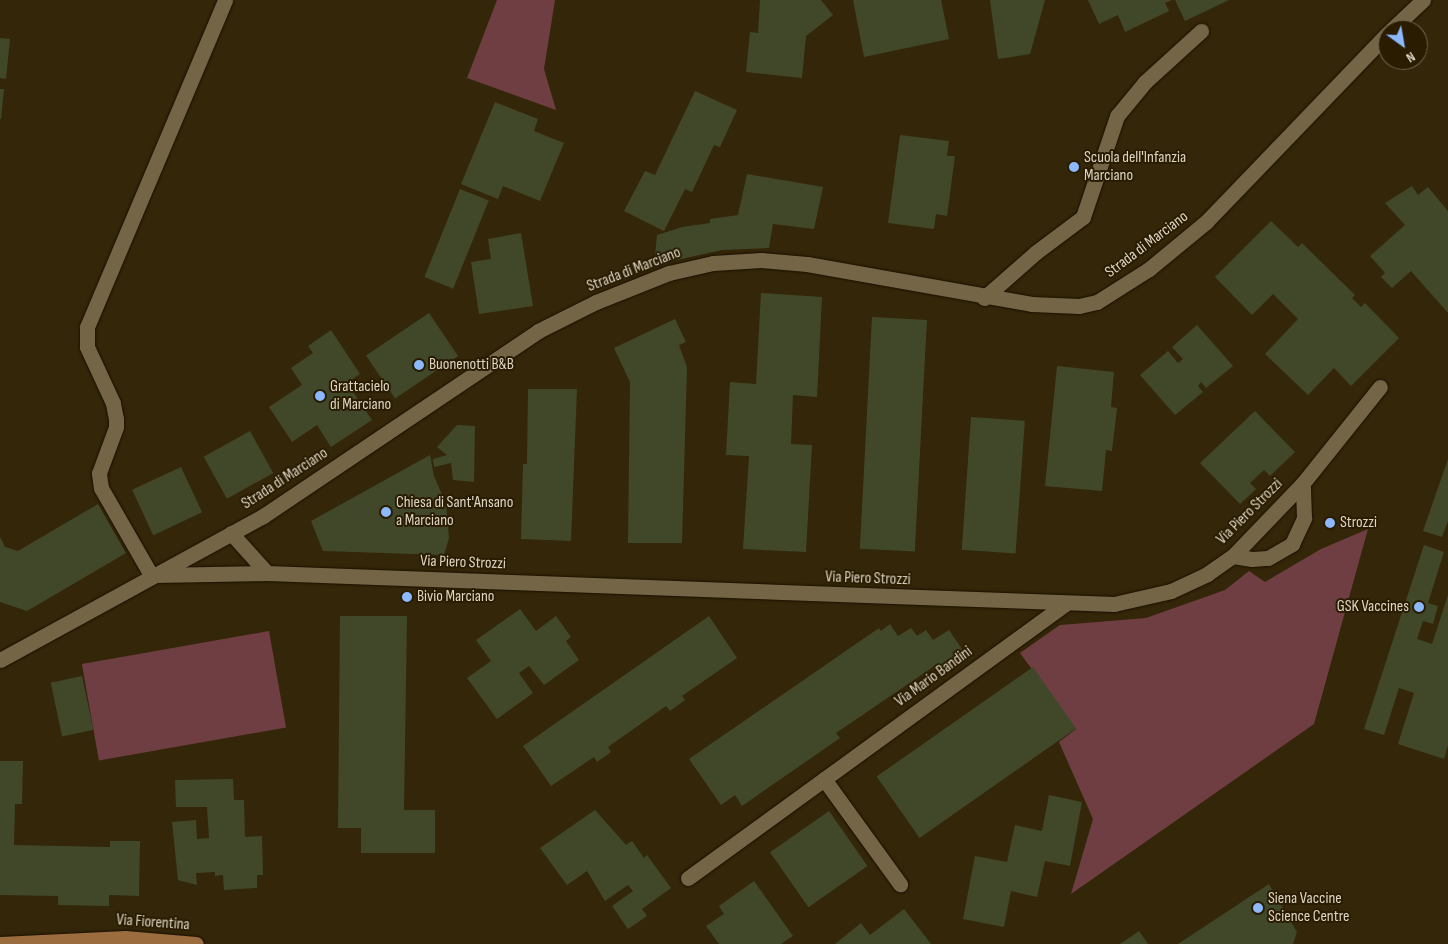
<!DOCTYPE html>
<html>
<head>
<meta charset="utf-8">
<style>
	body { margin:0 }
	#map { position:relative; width:1448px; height:944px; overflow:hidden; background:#342608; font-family:"Sofia Sans Condensed",sans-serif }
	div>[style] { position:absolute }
	.green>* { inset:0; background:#6e3e43; transform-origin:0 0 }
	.building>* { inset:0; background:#41482a; transform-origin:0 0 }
	.roads { filter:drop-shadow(0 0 1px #190f00) drop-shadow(0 0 1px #190f00) }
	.lane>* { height:15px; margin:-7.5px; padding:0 7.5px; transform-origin:7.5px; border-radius:7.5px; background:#746546 }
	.street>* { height:15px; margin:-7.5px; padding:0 7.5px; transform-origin:7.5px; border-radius:7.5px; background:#746546 }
	.secondary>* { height:15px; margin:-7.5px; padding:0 7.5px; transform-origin:7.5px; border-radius:7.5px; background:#9b6c3e }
	.dots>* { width:14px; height:14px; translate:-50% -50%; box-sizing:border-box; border:2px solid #291c00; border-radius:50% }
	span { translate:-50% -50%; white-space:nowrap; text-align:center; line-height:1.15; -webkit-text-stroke:4px #291c00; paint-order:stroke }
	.poi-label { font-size:16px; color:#ded6c5 }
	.left { translate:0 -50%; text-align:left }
	.right { translate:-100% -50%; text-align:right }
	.street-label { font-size:16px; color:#ded6c5 }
	.north { position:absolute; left:1378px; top:20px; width:50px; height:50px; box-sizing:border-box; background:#291c00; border:1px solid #71664f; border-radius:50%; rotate:148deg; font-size:14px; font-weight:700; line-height:20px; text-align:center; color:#ded6c5 }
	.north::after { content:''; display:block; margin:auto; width:18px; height:22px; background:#8db9fc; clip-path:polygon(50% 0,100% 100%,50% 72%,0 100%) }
</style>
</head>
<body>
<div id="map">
	<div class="green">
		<i style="clip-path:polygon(497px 0,555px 0,544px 69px,556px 110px,467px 78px)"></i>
		<i style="clip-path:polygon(1368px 529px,1314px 724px,1071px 894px,1093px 819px,1059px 742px,1076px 729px,1020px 653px,1060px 625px,1146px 618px,1225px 590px,1249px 571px,1265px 582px,1321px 549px)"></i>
		<i style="left:269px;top:631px;width:98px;height:190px;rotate:80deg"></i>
	</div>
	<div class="building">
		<i style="clip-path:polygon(760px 0,821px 0,833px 15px,806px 36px,802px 78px,746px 72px,750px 32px,758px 33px)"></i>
		<i style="clip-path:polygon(853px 0,941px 0,949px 39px,864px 57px)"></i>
		<i style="clip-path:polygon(990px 0,1045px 0,1030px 54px,998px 59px)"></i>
		<i style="clip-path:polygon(1088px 0,1172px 0,1165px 3px,1169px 11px,1125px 32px,1118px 15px,1099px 24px)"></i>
		<i style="clip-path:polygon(1175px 0,1229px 0,1185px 21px)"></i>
		<i style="clip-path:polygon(0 38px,10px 39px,6px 79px,0 78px)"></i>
		<i style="clip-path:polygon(0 89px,4px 89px,1px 119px,0 119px)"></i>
		<i style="clip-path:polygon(695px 91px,737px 110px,720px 147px,714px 145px,692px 192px,685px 189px,664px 231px,624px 211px,645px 171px,655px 175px)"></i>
		<i style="clip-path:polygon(495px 102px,538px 119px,534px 131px,564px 143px,540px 201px,503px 186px,498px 199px,461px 184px)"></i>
		<i style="clip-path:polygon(900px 135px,949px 141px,947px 156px,955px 156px,947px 216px,936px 214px,934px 229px,888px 223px)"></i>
		<i style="clip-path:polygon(747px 174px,823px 187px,814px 229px,773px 224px,769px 248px,722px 250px,654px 265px,657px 235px,682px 227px,710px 223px,710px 219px,738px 215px)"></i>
		<i style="clip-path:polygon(1412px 186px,1418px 195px,1428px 187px,1448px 211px,1448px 313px,1411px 271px,1392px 288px,1381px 277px,1385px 273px,1370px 256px,1405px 225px,1385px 203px)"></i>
		<i style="left:460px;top:189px;width:31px;height:95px;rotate:22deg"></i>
		<i style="clip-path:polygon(1271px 221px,1298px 247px,1302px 243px,1355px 295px,1352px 298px,1361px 307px,1365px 303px,1399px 338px,1351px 386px,1334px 368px,1308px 395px,1265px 354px,1298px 319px,1273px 294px,1252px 315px,1215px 277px)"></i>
		<i style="clip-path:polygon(521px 233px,533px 306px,479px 314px,471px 262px,491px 259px,488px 239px)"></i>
		<i style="clip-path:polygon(761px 293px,822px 297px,817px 397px,793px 395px,791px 444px,812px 445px,806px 552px,743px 549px,749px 456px,726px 455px,730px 382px,756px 384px)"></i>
		<i style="left:429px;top:313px;width:52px;height:76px;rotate:56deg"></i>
		<i style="left:872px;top:317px;width:55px;height:232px;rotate:3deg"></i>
		<i style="clip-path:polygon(675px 319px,686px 342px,679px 345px,687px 367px,682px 543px,628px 543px,630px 382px,614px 348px)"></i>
		<i style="clip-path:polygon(1197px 325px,1233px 366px,1206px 388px,1201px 382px,1198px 386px,1203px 392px,1175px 415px,1140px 375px,1168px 351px,1178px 363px,1183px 359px,1172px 347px)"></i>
		<i style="clip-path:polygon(331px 330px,360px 374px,347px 383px,372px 420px,331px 447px,317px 425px,292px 442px,269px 407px,302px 385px,291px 368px,313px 353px,308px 346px)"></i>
		<i style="clip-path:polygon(1057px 366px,1114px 372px,1111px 407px,1117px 408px,1112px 451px,1106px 450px,1102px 491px,1045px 486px)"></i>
		<i style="clip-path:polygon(528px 389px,577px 389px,571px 541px,521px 539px,523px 464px,527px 464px)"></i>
		<i style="clip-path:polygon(1255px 411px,1295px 452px,1270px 476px,1264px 470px,1250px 483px,1256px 489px,1240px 504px,1200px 463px)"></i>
		<i style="left:971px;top:417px;width:54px;height:133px;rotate:4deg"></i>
		<i style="clip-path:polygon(457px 425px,475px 426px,474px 482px,453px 480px,451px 463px,434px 467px,433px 459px,447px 455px,437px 447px)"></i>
		<i style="left:250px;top:431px;width:48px;height:53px;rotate:61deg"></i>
		<i style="clip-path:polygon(430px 455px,434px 476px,446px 504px,449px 538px,444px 555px,323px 551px,311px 521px)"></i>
		<i style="clip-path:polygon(1448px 459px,1448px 521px,1442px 537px,1423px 531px)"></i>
		<i style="left:181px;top:467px;width:50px;height:54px;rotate:65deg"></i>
		<i style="clip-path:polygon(98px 504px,126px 553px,27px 611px,0 602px,0 537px,5px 547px,18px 551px)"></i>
		<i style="clip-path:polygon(1424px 545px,1444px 552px,1428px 603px,1438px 606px,1433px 624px,1423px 621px,1417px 639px,1432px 644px,1448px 595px,1448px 745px,1444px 759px,1398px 744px,1414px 693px,1399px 688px,1384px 735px,1364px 729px)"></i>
		<i style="clip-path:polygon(520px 609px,536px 631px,556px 616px,571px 637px,566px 641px,579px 660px,544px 685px,529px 666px,519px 673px,533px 693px,497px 719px,467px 678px,491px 661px,476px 640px)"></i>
		<i style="clip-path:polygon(340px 616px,407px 616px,404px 810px,435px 810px,435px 853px,361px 853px,361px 828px,338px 828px)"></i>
		<i style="clip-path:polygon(709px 616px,737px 658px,682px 696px,685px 700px,670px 711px,666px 706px,608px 747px,611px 752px,597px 762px,594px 757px,551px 786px,523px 746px)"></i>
		<i style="clip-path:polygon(890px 624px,898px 636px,911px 628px,917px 636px,926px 630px,933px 640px,949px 630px,964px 652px,939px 669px,936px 665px,836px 733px,840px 738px,742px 806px,735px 795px,721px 805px,689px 759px,879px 628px,881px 631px)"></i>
		<i style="left:1033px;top:667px;width:75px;height:191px;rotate:55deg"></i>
		<i style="left:82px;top:676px;width:55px;height:32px;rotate:78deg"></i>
		<i style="clip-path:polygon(0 761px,23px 761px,22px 804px,15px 804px,14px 845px,110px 847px,110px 841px,140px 841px,139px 896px,109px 895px,109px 906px,58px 905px,58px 896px,0 895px)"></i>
		<i style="clip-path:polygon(233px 779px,234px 800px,244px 800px,245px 837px,262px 836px,263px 875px,257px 875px,257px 888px,224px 890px,223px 875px,215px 876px,215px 872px,196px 873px,197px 885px,178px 880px,172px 822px,196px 820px,197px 839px,209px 838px,207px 807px,176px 807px,175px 780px)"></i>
		<i style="clip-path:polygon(1049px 795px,1082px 802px,1070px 866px,1045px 861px,1037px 897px,1011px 891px,1004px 927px,963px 919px,975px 856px,1007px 862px,1015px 825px,1042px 831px)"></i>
		<i style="clip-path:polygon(595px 810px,626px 845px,632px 841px,644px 858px,647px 855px,671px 888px,642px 909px,647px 916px,628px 929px,612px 906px,633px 891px,628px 885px,605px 901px,587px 871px,567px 885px,540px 848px)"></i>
		<i style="left:829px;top:811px;width:67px;height:72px;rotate:55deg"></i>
		<i style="clip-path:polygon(754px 881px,793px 936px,781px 944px,719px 944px,706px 926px,724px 914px,719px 906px)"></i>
		<i style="clip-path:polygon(1269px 884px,1297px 932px,1293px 944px,1178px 944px)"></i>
		<i style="clip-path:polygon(904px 909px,931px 944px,835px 944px,861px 923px,870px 935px)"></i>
		<i style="clip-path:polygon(1139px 931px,1148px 944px,1120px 944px)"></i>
	</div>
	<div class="roads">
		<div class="lane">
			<i style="left:984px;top:298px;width:68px;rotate:-41.4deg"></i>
			<i style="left:1035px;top:253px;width:60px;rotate:-36.9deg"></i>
			<i style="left:1083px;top:217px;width:107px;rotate:-71.4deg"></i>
			<i style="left:1117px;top:116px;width:44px;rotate:-50.5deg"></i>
			<i style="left:1145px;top:82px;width:76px;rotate:-42.3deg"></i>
			<i style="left:1233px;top:556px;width:19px;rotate:9deg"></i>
			<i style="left:1252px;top:559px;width:16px;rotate:-4deg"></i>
			<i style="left:1268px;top:558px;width:28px;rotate:-30deg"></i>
			<i style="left:1292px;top:544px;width:29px;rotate:-65deg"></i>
			<i style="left:1304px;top:518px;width:35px;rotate:-92deg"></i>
			<i style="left:151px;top:575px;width:100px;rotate:-119.9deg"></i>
			<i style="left:101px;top:488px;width:15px;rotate:-98deg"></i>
			<i style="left:99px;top:473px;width:49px;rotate:-69.7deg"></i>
			<i style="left:116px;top:427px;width:8px;rotate:-90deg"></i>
			<i style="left:116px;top:419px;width:16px;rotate:-101deg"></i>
			<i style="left:113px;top:403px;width:62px;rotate:-114.9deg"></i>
			<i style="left:87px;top:347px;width:20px;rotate:-90deg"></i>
			<i style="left:87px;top:327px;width:355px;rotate:-67.1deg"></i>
		</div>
		<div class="street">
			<i style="left:1391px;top:30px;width:44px;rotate:-43.2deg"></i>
			<i style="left:231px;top:533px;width:54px;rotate:48deg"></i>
			<i style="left:155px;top:575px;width:112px;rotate:-1deg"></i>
			<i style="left:267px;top:573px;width:848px;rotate:2.1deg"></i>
			<i style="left:1114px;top:604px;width:58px;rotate:-12.8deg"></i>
			<i style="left:1171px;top:591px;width:40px;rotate:-25deg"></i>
			<i style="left:1207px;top:574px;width:32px;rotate:-35deg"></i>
			<i style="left:1233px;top:556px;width:101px;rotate:-46.2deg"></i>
			<i style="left:1303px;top:483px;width:123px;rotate:-51.3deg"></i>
			<i style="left:0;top:660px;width:300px;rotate:-28.7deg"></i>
			<i style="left:263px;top:516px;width:331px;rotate:-33.9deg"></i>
			<i style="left:538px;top:331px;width:65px;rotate:-26.6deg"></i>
			<i style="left:596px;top:302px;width:79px;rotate:-21.7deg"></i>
			<i style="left:669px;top:273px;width:45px;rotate:-12.8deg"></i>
			<i style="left:713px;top:263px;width:48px;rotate:-3.6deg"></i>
			<i style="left:761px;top:260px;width:46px;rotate:5deg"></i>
			<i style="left:807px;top:264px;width:228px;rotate:10.1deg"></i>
			<i style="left:1031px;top:304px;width:48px;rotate:2.4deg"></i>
			<i style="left:1079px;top:306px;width:18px;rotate:-13deg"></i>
			<i style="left:1097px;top:302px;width:62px;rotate:-32.4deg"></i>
			<i style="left:1149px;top:269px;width:74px;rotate:-39.5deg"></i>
			<i style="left:1206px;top:222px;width:262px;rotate:-46.1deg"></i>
			<i style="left:824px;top:779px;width:130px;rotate:54.1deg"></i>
			<i style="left:688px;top:878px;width:466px;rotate:-36deg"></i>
		</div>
		<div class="secondary">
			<i style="left:0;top:944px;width:125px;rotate:-2.7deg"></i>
			<i style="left:125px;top:938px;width:71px;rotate:4.8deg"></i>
		</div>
	</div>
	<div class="dots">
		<i style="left:1074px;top:167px;background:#8db9fc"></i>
		<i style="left:419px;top:365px;background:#8db9fc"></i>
		<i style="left:320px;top:396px;background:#8db9fc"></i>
		<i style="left:386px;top:512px;background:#8db9fc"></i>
		<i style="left:1330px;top:523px;background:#8db9fc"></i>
		<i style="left:407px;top:597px;background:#8db9fc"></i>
		<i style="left:1419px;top:607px;background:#8db9fc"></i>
		<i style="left:1258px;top:908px;background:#8db9fc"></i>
	</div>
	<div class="poi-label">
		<span class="left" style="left:1084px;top:167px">Scuola dell'Infanzia<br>Marciano</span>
		<span class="left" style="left:429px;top:365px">Buonenotti B&amp;B</span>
		<span class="left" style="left:330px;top:396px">Grattacielo<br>di Marciano</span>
		<span class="left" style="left:396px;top:512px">Chiesa di Sant'Ansano<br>a Marciano</span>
		<span class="left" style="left:1340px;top:523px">Strozzi</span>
		<span class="left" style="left:417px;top:597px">Bivio Marciano</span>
		<span class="right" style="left:1409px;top:607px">GSK Vaccines</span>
		<span class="left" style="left:1268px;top:908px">Siena Vaccine<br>Science Centre</span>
	</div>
	<div class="street-label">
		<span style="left:1147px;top:245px;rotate:-37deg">Strada di Marciano</span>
		<span style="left:634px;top:270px;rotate:-21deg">Strada di Marciano</span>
		<span style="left:285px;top:479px;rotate:-33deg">Strada di Marciano</span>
		<span style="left:1250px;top:512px;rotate:-45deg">Via Piero Strozzi</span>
		<span style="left:463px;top:563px;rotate:2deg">Via Piero Strozzi</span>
		<span style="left:868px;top:579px;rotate:2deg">Via Piero Strozzi</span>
		<span style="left:934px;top:677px;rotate:-36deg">Via Mario Bandini</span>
		<span style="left:153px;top:923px;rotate:4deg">Via Fiorentina</span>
	</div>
	<div class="north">N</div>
</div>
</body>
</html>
